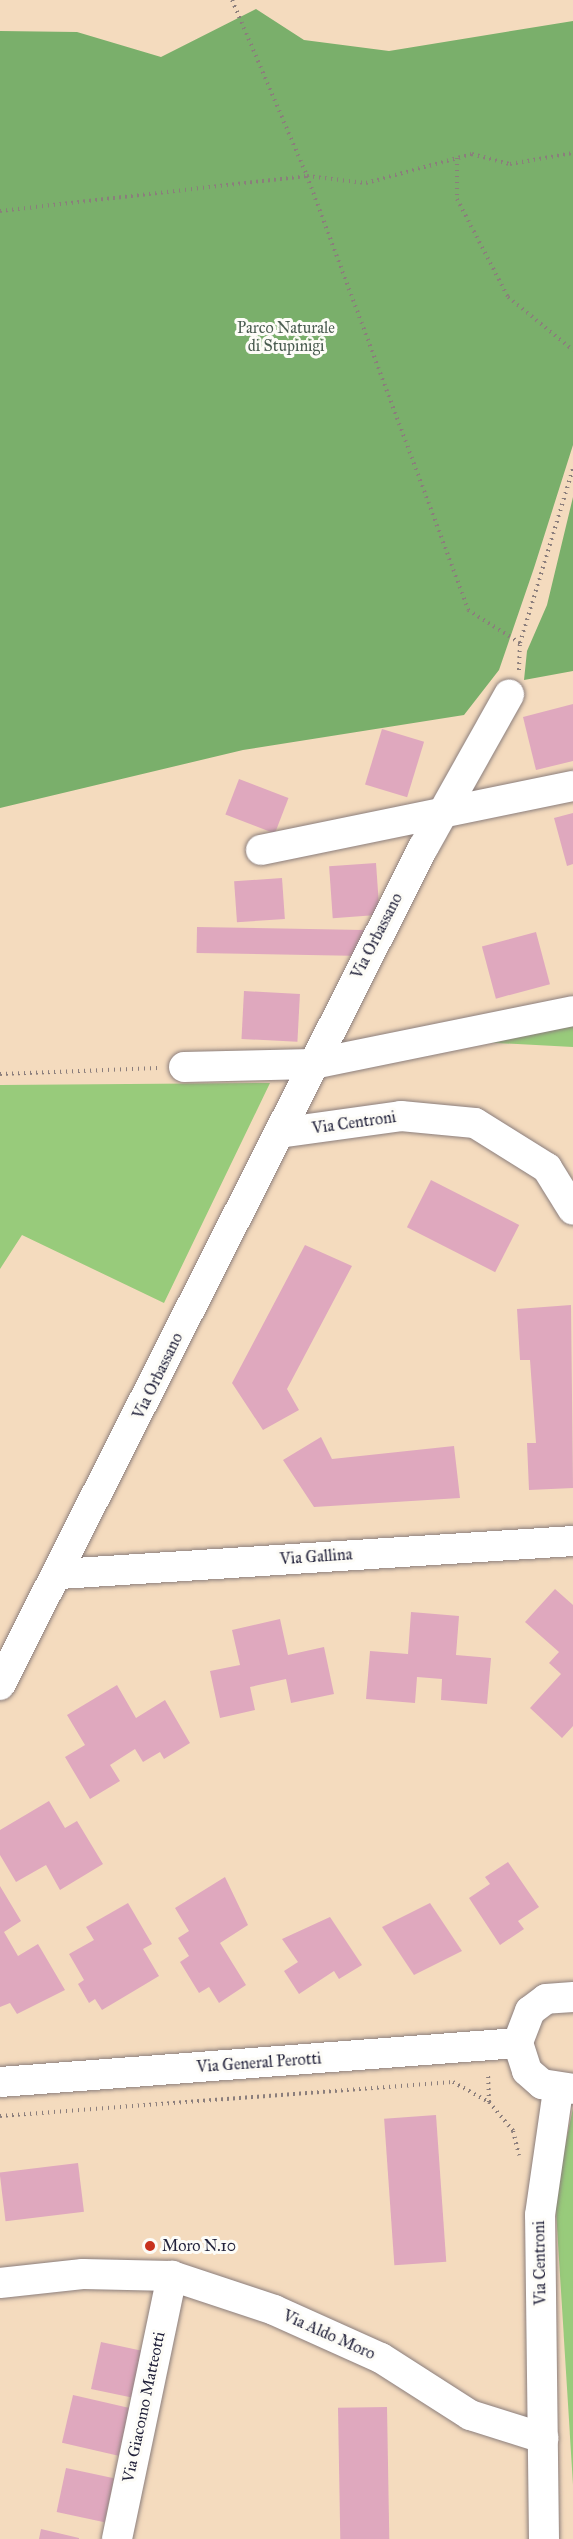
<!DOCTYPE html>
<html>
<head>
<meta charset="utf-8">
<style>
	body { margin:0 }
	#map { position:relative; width:573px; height:2539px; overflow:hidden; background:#f4dbbe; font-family:"IM FELL Great Primer",serif }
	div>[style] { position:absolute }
	.green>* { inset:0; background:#98cb7b }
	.forest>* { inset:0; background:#7aaf6b }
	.building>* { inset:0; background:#dfa8be; transform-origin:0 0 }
	.path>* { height:4px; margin-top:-2px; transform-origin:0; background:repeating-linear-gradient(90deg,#8b7e7c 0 1.5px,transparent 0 6px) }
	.roads { filter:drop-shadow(0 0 2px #8b7e7c) drop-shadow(0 0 2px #8b7e7c) }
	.minor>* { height:30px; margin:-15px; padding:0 15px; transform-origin:15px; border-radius:15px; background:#fff }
	.dots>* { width:16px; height:16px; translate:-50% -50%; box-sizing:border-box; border:3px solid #fdfcf7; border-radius:50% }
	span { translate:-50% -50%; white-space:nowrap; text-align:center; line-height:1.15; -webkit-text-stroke:6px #fdfcf7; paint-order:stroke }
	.park-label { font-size:16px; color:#4b5d51 }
	.street-label { font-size:16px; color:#22223b }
	.poi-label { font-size:16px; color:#22223b }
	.left { translate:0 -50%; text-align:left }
</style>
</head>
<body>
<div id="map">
	<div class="green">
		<i style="clip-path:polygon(573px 1016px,573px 1047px,460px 1041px)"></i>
		<i style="clip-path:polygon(270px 1083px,164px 1303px,22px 1235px,0 1269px,0 1085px)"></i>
		<i style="clip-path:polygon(573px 2108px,573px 2485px,555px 2194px)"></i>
	</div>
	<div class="forest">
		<i style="clip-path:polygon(256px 9px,304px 40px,389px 51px,573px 21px,573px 445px,534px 568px,499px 670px,464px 715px,243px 750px,0 808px,0 31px,77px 32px,161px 57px)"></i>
		<i style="clip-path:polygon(573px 497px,573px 671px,524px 680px,527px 651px,547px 605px)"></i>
	</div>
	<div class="building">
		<i style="clip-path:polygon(573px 704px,573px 761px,536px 770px,523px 717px)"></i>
		<i style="left:382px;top:729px;width:44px;height:58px;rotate:17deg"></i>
		<i style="left:239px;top:779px;width:53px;height:38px;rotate:21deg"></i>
		<i style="clip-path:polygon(573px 813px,573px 864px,567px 866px,554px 818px)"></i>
		<i style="left:376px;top:863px;width:52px;height:47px;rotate:86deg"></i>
		<i style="left:282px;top:878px;width:41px;height:48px;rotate:86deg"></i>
		<i style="left:197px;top:927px;width:167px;height:26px;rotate:1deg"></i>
		<i style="left:536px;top:932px;width:54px;height:56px;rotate:75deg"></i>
		<i style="left:244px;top:991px;width:56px;height:48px;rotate:3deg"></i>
		<i style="left:431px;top:1180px;width:99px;height:53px;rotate:27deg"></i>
		<i style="clip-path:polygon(305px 1245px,352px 1266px,287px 1389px,299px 1410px,263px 1430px,232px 1383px)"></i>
		<i style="clip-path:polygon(571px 1305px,573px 1488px,529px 1490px,527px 1443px,536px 1443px,530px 1360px,520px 1360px,517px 1309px)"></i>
		<i style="clip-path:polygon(321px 1437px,332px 1459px,454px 1446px,460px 1498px,314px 1507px,283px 1460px)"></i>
		<i style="clip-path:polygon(555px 1589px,573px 1605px,573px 1726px,562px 1738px,530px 1708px,561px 1674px,549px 1663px,559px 1652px,525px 1622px)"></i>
		<i style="clip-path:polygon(411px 1612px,459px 1616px,456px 1655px,491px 1658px,487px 1704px,441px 1700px,442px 1679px,417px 1677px,415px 1703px,366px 1699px,370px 1651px,408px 1654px)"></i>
		<i style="clip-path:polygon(280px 1619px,288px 1655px,324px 1647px,334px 1694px,291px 1703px,286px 1679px,250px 1687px,255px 1710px,220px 1718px,210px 1671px,240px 1665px,232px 1630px)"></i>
		<i style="clip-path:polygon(117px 1685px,136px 1718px,165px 1700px,190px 1743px,164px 1759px,160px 1752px,143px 1762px,135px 1749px,110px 1765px,120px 1781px,90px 1799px,65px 1757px,85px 1745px,67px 1715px)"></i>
		<i style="clip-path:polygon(49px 1801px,65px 1828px,77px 1821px,103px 1864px,60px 1890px,46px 1865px,16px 1882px,0 1855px,0 1830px)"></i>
		<i style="clip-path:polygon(508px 1862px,539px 1907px,518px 1921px,524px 1929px,500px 1945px,469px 1898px,490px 1884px,485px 1877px)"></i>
		<i style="clip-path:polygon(225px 1877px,248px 1925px,220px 1943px,246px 1985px,219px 2003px,209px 1987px,199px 1993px,180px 1962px,189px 1956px,178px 1938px,189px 1931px,175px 1908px)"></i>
		<i style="clip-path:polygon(0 1886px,21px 1921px,4px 1932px,18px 1956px,38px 1944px,65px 1990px,17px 2014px,10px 2003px,0 2007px)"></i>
		<i style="clip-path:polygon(128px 1903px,152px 1944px,143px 1949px,159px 1976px,102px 2010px,95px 1999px,89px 2003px,78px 1984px,84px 1980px,69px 1954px,94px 1940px,86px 1927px)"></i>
		<i style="clip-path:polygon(430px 1903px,462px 1951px,414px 1975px,382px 1927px)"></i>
		<i style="clip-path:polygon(330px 1917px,362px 1965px,339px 1979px,334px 1971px,299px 1994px,284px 1971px,298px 1962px,282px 1939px)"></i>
		<i style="left:436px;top:2115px;width:147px;height:52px;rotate:86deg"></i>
		<i style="left:78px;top:2163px;width:49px;height:79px;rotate:83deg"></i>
		<i style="left:101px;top:2342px;width:44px;height:48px;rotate:12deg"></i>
		<i style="left:73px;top:2395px;width:58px;height:49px;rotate:13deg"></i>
		<i style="left:387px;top:2407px;width:132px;height:49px;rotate:89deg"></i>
		<i style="left:66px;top:2468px;width:49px;height:45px;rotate:12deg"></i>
		<i style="clip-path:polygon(41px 2529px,79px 2538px,79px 2539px,39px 2539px)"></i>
	</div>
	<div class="path">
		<i style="left:232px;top:0;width:191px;rotate:66.9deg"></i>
		<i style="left:307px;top:176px;width:463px;rotate:69.6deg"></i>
		<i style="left:468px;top:610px;width:62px;rotate:32.4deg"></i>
		<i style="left:457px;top:158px;width:41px;rotate:90deg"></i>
		<i style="left:457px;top:199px;width:110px;rotate:62.5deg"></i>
		<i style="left:508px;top:297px;width:84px;rotate:39.2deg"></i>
		<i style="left:0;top:211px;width:309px;rotate:-6.5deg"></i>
		<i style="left:307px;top:176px;width:59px;rotate:6.8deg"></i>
		<i style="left:366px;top:183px;width:110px;rotate:-15.3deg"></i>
		<i style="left:472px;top:154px;width:39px;rotate:15deg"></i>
		<i style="left:510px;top:164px;width:64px;rotate:-9.9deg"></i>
		<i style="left:519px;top:670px;width:27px;rotate:-88deg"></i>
		<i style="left:520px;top:643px;width:182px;rotate:-73.1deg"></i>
		<i style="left:0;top:1074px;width:158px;rotate:-2.2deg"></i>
		<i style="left:489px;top:2102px;width:38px;rotate:50deg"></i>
		<i style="left:513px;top:2131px;width:25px;rotate:76deg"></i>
		<i style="left:0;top:2116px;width:454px;rotate:-4.3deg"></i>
		<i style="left:453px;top:2082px;width:41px;rotate:29.1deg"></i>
		<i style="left:489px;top:2102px;width:29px;rotate:-92deg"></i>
	</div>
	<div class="roads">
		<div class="minor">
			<i style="left:261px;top:850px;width:318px;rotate:-11.6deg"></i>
			<i style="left:184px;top:1067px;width:129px;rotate:-1.3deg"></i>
			<i style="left:313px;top:1064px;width:265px;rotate:-11.5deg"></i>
			<i style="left:279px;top:1133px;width:123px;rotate:-7.9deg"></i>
			<i style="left:401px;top:1116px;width:74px;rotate:5.4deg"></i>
			<i style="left:475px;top:1123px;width:85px;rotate:32deg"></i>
			<i style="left:547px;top:1168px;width:49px;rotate:58.2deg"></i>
			<i style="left:60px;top:1574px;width:514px;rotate:-3.68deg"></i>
			<i style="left:0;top:1685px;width:938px;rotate:-63.19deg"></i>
			<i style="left:423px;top:848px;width:176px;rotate:-60.7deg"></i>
			<i style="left:573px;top:1997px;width:27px;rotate:176deg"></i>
			<i style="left:546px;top:1999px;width:20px;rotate:143deg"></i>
			<i style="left:530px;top:2011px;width:34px;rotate:111deg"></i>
			<i style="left:518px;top:2043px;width:29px;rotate:72deg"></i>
			<i style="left:527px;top:2071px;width:20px;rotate:41deg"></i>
			<i style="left:542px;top:2084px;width:31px;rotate:9deg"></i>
			<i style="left:0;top:2082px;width:519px;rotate:-4.31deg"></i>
			<i style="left:0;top:2283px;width:83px;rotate:-6.2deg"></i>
			<i style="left:83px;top:2274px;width:89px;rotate:1.3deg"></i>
			<i style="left:172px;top:2276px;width:108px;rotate:18.4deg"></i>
			<i style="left:274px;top:2310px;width:117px;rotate:24.2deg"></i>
			<i style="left:381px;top:2358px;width:106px;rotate:32.6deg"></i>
			<i style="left:470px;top:2415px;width:77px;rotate:17.5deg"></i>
			<i style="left:117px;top:2539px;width:269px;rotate:-78.2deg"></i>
			<i style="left:544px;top:2539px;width:324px;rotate:-90.7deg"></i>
			<i style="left:540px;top:2215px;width:126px;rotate:-81.8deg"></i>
		</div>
	</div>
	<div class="dots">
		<i style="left:150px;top:2246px;background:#c8321e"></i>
	</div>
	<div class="park-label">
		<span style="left:286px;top:337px">Parco Naturale<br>di Stupinigi</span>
	</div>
	<div class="street-label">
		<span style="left:377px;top:936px;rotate:-63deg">Via Orbassano</span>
		<span style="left:354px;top:1123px;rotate:-8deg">Via Centroni</span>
		<span style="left:158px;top:1376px;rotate:-64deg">Via Orbassano</span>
		<span style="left:316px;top:1557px;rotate:-4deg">Via Gallina</span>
		<span style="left:259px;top:2063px;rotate:-4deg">Via General Perotti</span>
		<span style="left:540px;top:2263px;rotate:-91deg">Via Centroni</span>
		<span style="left:329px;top:2335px;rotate:24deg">Via Aldo Moro</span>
		<span style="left:144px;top:2407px;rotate:-78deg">Via Giacomo Matteotti</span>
	</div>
	<div class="poi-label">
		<span class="left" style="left:162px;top:2246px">Moro N.10</span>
	</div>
</div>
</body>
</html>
